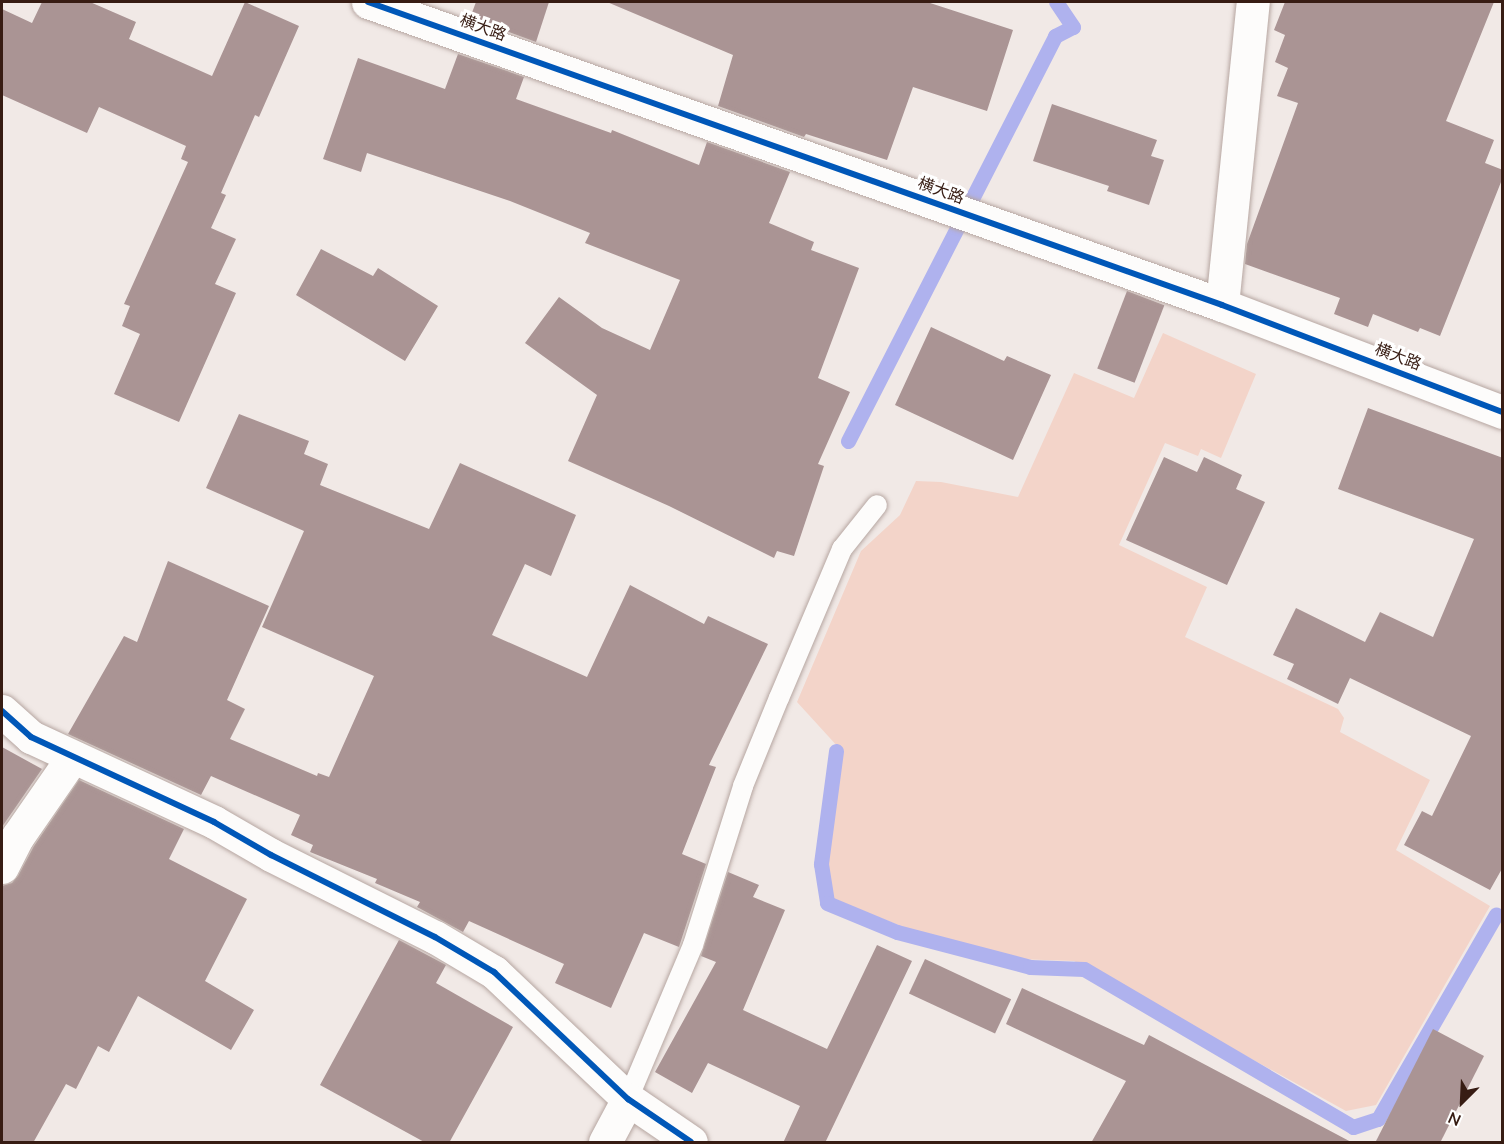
<!DOCTYPE html>
<html>
<head>
<meta charset="utf-8">
<style>
	body { margin:0 }
	#map { position:relative; width:1504px; height:1144px; overflow:hidden; background:#f1e9e6; font-family:"Nunito Sans","Noto Sans JP",sans-serif }
	div>[style] { position:absolute }
	.green>* { inset:0; background:#f3d4c9 }
	.stream>* { height:15px; margin:-7.5px; padding:0 7.5px; transform-origin:7.5px; border-radius:7.5px; background:#afb2ee }
	.building>* { inset:0; background:#aa9494; transform-origin:0 0 }
	.roads { filter:drop-shadow(0 0 2px #b6a6a1) drop-shadow(0 0 2px #b6a6a1) }
	.service>* { height:20px; margin:-10px; padding:0 10px; transform-origin:10px; border-radius:10px; background:#fdfcfb }
	.minor>* { height:33px; margin:-16.5px; padding:0 16.5px; transform-origin:16.5px; border-radius:16.5px; background:#fdfcfb }
	.cycleway>* { height:6px; margin:-3px; padding:0 3px; transform-origin:3px; border-radius:3px; background:#0057b8 }
	span { translate:-50% -50%; white-space:nowrap; text-align:center; line-height:1.15; -webkit-text-stroke:6px #fff; paint-order:stroke }
	.street-label { font-size:16px; color:#371c13 }
	.frame { position:absolute; inset:0; border:3px solid #371c13; pointer-events:none }
	.north { position:absolute; left:1432px; top:1072px; width:60px; height:60px; -webkit-text-stroke:4px #fff; paint-order:stroke; rotate:204deg; font-size:16px; font-weight:700; line-height:24px; text-align:center; color:#371c13 }
	.north::after { content:''; display:block; margin:auto; width:21px; height:27px; background:#371c13; clip-path:polygon(50% 0,100% 100%,50% 72%,0 100%) }
</style>
</head>
<body>
<div id="map">
	<div class="green">
		<i style="clip-path:polygon(1163px 333px,1256px 374px,1221px 458px,1201px 449px,1198px 456px,1165px 443px,1119px 545px,1207px 587px,1185px 637px,1338px 709px,1344px 718px,1340px 732px,1430px 780px,1396px 850px,1490px 906px,1376px 1105px,1346px 1111px,1074px 961px,1013px 959px,927px 936px,834px 900px,821px 889px,839px 748px,797px 702px,861px 551px,900px 515px,916px 481px,941px 482px,1018px 497px,1074px 373px,1134px 398px)"></i>
	</div>
	<div class="stream">
		<i style="left:848px;top:441px;width:455px;rotate:-62.9deg"></i>
		<i style="left:1055px;top:36px;width:20px;rotate:-27deg"></i>
		<i style="left:1073px;top:27px;width:30px;rotate:-124deg"></i>
		<i style="left:836px;top:751px;width:114px;rotate:97.6deg"></i>
		<i style="left:821px;top:864px;width:39px;rotate:81deg"></i>
		<i style="left:827px;top:903px;width:76px;rotate:22.5deg"></i>
		<i style="left:897px;top:932px;width:138px;rotate:14.7deg"></i>
		<i style="left:1030px;top:967px;width:54px;rotate:2.1deg"></i>
		<i style="left:1084px;top:969px;width:312px;rotate:30.4deg"></i>
		<i style="left:1353px;top:1127px;width:26px;rotate:-18deg"></i>
		<i style="left:1378px;top:1119px;width:236px;rotate:-60deg"></i>
	</div>
	<div class="building">
		<i style="clip-path:polygon(42px 2px,90px 2px,136px 22px,129px 39px,212px 76px,245px 2px,299px 26px,259px 117px,255px 115px,221px 193px,226px 195px,211px 228px,236px 239px,215px 284px,236px 293px,179px 422px,114px 394px,140px 334px,122px 326px,130px 306px,124px 304px,188px 162px,181px 159px,186px 146px,99px 107px,87px 133px,2px 95px,2px 9px,32px 23px)"></i>
		<i style="clip-path:polygon(476px 2px,549px 2px,536px 42px,470px 18px)"></i>
		<i style="clip-path:polygon(607px 2px,927px 2px,1013px 30px,987px 111px,913px 87px,887px 160px,806px 134px,804px 137px,718px 106px,733px 55px)"></i>
		<i style="clip-path:polygon(1285px 2px,1494px 2px,1446px 121px,1494px 140px,1485px 163px,1503px 170px,1503px 177px,1440px 336px,1420px 328px,1418px 332px,1373px 314px,1368px 327px,1334px 314px,1340px 298px,1245px 264px,1247px 244px,1298px 103px,1277px 96px,1288px 68px,1275px 62px,1285px 35px,1274px 30px)"></i>
		<i style="clip-path:polygon(458px 54px,524px 77px,516px 99px,611px 133px,612px 130px,699px 165px,707px 142px,790px 172px,769px 223px,814px 242px,811px 250px,859px 268px,818px 378px,850px 392px,818px 464px,824px 466px,794px 556px,777px 551px,774px 558px,669px 506px,568px 461px,597px 395px,525px 343px,559px 297px,602px 328px,650px 350px,680px 280px,585px 243px,590px 233px,510px 201px,367px 153px,361px 172px,323px 159px,358px 58px,445px 89px)"></i>
		<i style="clip-path:polygon(1052px 104px,1157px 140px,1151px 156px,1164px 160px,1149px 205px,1107px 191px,1109px 186px,1033px 161px)"></i>
		<i style="clip-path:polygon(321px 249px,373px 276px,378px 268px,438px 306px,405px 361px,296px 295px)"></i>
		<i style="left:1127px;top:291px;width:40px;height:83px;rotate:21deg"></i>
		<i style="clip-path:polygon(931px 327px,1004px 361px,1007px 356px,1051px 375px,1013px 460px,895px 405px)"></i>
		<i style="clip-path:polygon(1368px 408px,1503px 458px,1503px 867px,1490px 890px,1404px 845px,1422px 811px,1432px 816px,1471px 736px,1350px 678px,1338px 704px,1287px 679px,1294px 664px,1273px 655px,1296px 608px,1365px 642px,1380px 612px,1433px 637px,1474px 539px,1338px 489px)"></i>
		<i style="clip-path:polygon(239px 414px,309px 441px,304px 454px,328px 464px,320px 485px,429px 529px,460px 463px,576px 515px,551px 576px,525px 564px,492px 635px,587px 677px,630px 585px,704px 624px,708px 616px,768px 644px,709px 765px,716px 767px,682px 854px,706px 864px,679px 947px,644px 933px,611px 1008px,555px 983px,564px 964px,469px 921px,463px 932px,417px 907px,420px 902px,375px 883px,377px 879px,310px 852px,313px 845px,291px 835px,300px 815px,211px 776px,201px 795px,68px 734px,124px 636px,137px 642px,168px 561px,269px 606px,227px 700px,245px 709px,230px 739px,317px 776px,318px 773px,329px 777px,374px 676px,262px 627px,304px 531px,206px 488px)"></i>
		<i style="clip-path:polygon(1164px 457px,1197px 472px,1204px 457px,1242px 475px,1236px 489px,1265px 502px,1227px 585px,1126px 540px)"></i>
		<i style="clip-path:polygon(2px 747px,42px 769px,2px 827px)"></i>
		<i style="clip-path:polygon(79px 780px,184px 829px,169px 859px,247px 899px,205px 981px,254px 1010px,231px 1050px,138px 996px,109px 1052px,98px 1046px,76px 1089px,66px 1084px,33px 1143px,2px 1143px,2px 886px,12px 883px,18px 876px,34px 846px)"></i>
		<i style="clip-path:polygon(728px 872px,759px 885px,753px 897px,785px 910px,743px 1010px,827px 1049px,877px 945px,912px 961px,825px 1143px,783px 1143px,800px 1106px,708px 1063px,692px 1093px,655px 1072px,716px 962px,701px 956px)"></i>
		<i style="clip-path:polygon(399px 940px,446px 965px,436px 983px,513px 1027px,449px 1143px,426px 1143px,320px 1085px)"></i>
		<i style="left:925px;top:959px;width:95px;height:38px;rotate:25deg"></i>
		<i style="clip-path:polygon(1022px 988px,1144px 1045px,1149px 1035px,1353px 1143px,1091px 1143px,1126px 1081px,1006px 1024px)"></i>
		<i style="clip-path:polygon(1433px 1029px,1484px 1056px,1440px 1143px,1375px 1143px)"></i>
	</div>
	<div class="roads">
		<div class="service">
			<i style="left:628px;top:1099px;width:167px;rotate:-67.1deg"></i>
			<i style="left:693px;top:945px;width:167px;rotate:-72.5deg"></i>
			<i style="left:743px;top:786px;width:95px;rotate:-67.8deg"></i>
			<i style="left:779px;top:698px;width:162px;rotate:-67.1deg"></i>
			<i style="left:842px;top:549px;width:56px;rotate:-51.5deg"></i>
		</div>
		<div class="minor">
			<i style="left:368px;top:2px;width:906px;rotate:19.53deg"></i>
			<i style="left:1222px;top:305px;width:300px;rotate:20.9deg"></i>
			<i style="left:1222px;top:305px;width:305px;rotate:-84.2deg"></i>
			<i style="left:2px;top:711px;width:39px;rotate:42deg"></i>
			<i style="left:31px;top:737px;width:202px;rotate:24.9deg"></i>
			<i style="left:214px;top:822px;width:66px;rotate:30.1deg"></i>
			<i style="left:271px;top:855px;width:183px;rotate:26.6deg"></i>
			<i style="left:435px;top:937px;width:69px;rotate:30.7deg"></i>
			<i style="left:494px;top:972px;width:185px;rotate:43.5deg"></i>
			<i style="left:628px;top:1099px;width:76px;rotate:34.3deg"></i>
			<i style="left:2px;top:867px;width:35px;rotate:-63deg"></i>
			<i style="left:18px;top:836px;width:95px;rotate:-55.3deg"></i>
			<i style="left:605px;top:1142px;width:49px;rotate:-61.9deg"></i>
		</div>
	</div>
	<div class="cycleway">
		<i style="left:368px;top:2px;width:906px;rotate:19.53deg"></i>
		<i style="left:1222px;top:305px;width:300px;rotate:20.9deg"></i>
		<i style="left:2px;top:711px;width:39px;rotate:42deg"></i>
		<i style="left:31px;top:737px;width:202px;rotate:24.9deg"></i>
		<i style="left:214px;top:822px;width:66px;rotate:30.1deg"></i>
		<i style="left:271px;top:855px;width:183px;rotate:26.6deg"></i>
		<i style="left:435px;top:937px;width:69px;rotate:30.7deg"></i>
		<i style="left:494px;top:972px;width:185px;rotate:43.5deg"></i>
		<i style="left:628px;top:1099px;width:76px;rotate:34.3deg"></i>
	</div>
	<div class="street-label">
		<span style="left:483px;top:28px;rotate:20deg">横大路</span>
		<span style="left:941px;top:191px;rotate:20deg">横大路</span>
		<span style="left:1398px;top:357px;rotate:21deg">横大路</span>
	</div>
	<div class="frame"></div>
	<div class="north">N</div>
</div>
</body>
</html>
